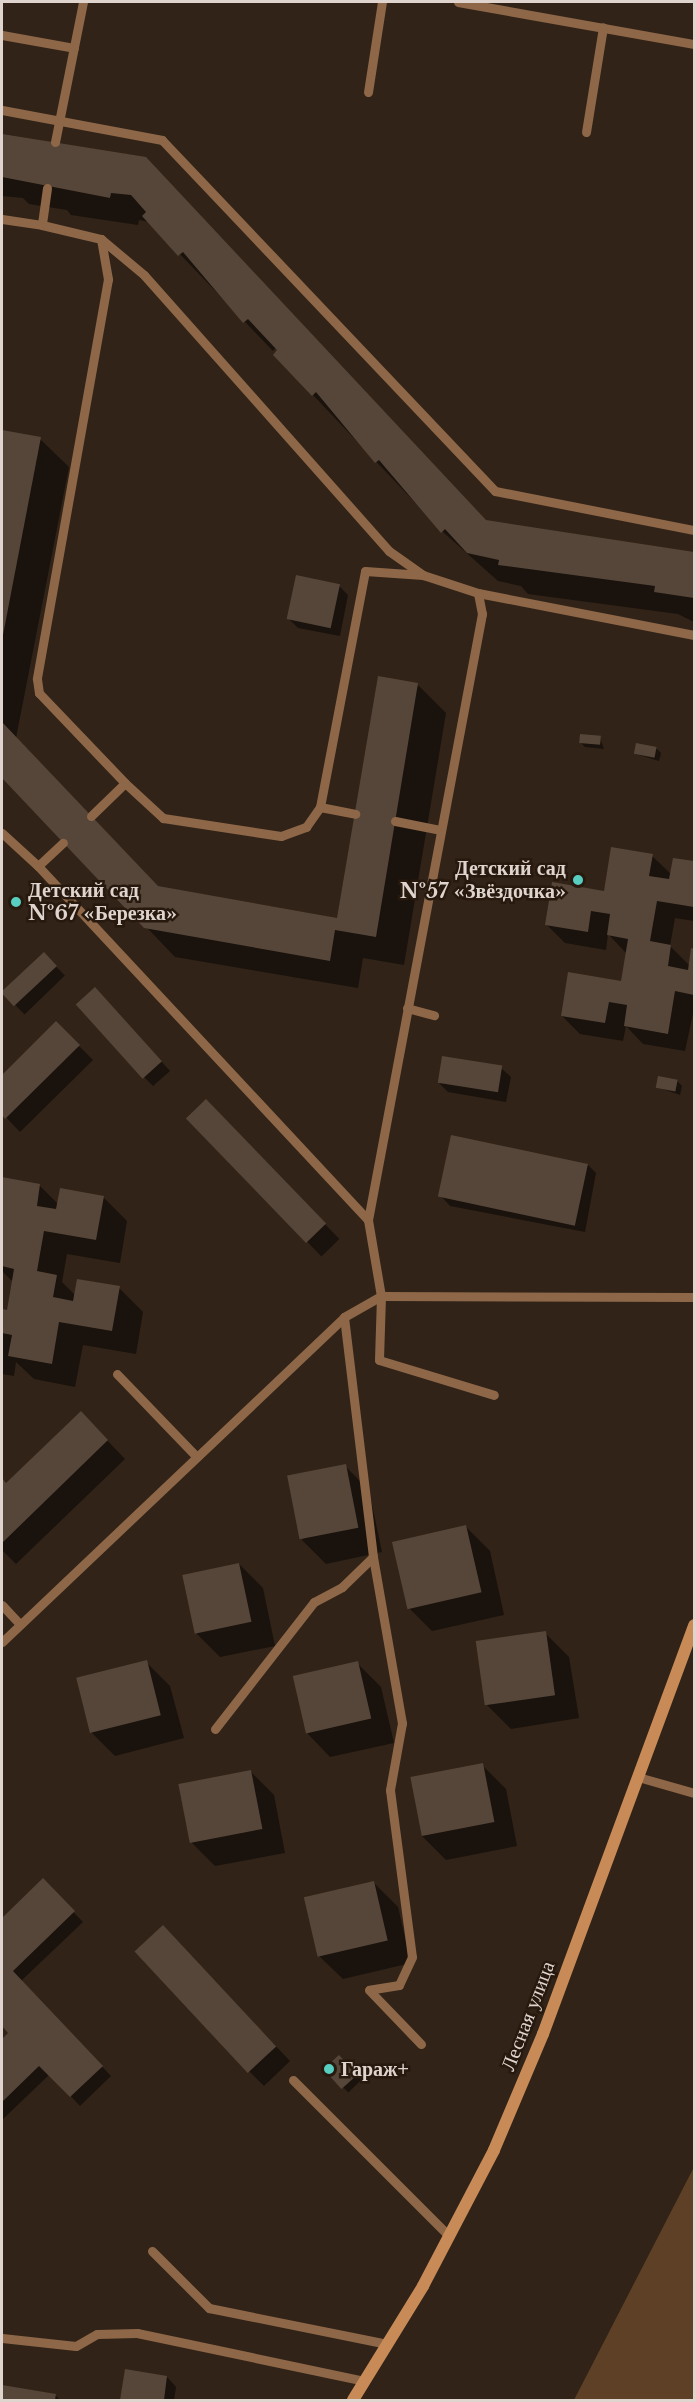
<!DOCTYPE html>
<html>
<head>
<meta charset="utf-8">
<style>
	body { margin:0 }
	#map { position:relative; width:696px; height:2402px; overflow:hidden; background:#312317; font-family:"Libre Baskerville",serif }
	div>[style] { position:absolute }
	.green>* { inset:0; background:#5e4026 }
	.shadow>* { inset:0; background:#0007; transform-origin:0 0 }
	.building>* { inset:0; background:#564639; transform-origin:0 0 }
	.lane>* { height:9px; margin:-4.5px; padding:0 4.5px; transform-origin:4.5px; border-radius:4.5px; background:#8d6748 }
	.secondary>* { height:12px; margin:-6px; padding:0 6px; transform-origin:6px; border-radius:6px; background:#c88b57 }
	.dots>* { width:16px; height:16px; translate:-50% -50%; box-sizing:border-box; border:3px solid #27190e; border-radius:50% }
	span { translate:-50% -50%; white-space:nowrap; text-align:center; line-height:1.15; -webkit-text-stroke:5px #27190e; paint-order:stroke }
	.poi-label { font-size:20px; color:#dfd5ce; font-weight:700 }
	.right { translate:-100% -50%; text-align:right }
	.left { translate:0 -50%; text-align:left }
	.street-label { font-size:20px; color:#dfd5ce }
	.frame { position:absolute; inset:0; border:3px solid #dfd5ce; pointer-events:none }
</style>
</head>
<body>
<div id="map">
	<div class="green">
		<i style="clip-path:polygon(694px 2167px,694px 2400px,574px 2400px)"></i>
	</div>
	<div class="shadow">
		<i style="clip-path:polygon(2px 135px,145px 158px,487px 522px,694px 554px,694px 622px,678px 614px,528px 594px,521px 586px,498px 581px,443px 532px,275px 355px,279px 350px,276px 347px,273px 351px,149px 222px,139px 220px,138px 225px,71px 215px,67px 210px,29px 204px,23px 198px,2px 196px)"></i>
		<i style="clip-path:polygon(2px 431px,40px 439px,69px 467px,16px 738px,159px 888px,338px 920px,418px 685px,446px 713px,404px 965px,363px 958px,358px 988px,175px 957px,2px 776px)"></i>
		<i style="clip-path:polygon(339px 586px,348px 595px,340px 636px,298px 628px,288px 618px)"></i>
		<i style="clip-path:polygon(600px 738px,604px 749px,585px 747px,580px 742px)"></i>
		<i style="clip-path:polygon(656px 748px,661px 753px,659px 761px,636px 754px)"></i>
		<i style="clip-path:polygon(652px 856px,672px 875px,674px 859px,694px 863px,694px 921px,675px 918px,670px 946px,690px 966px,694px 950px,694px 1009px,685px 1051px,643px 1044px,626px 1026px,623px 1041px,580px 1034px,562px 1016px,622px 983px,627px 954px,608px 934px,606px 950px,565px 943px,547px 925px,606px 892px)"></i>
		<i style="left:44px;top:954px;width:30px;height:56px;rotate:46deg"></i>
		<i style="clip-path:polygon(105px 999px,170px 1071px,153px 1086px,144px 1077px)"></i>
		<i style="clip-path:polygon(56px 1023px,93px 1060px,20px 1132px,2px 1113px,2px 1077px)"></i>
		<i style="clip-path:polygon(501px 1068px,511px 1077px,506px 1102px,448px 1092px,439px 1083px)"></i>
		<i style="clip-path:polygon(677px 1081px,682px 1086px,680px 1095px,657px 1087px)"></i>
		<i style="left:206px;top:1101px;width:192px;height:25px;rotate:46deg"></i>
		<i style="clip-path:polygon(587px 1164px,596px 1173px,585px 1232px,450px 1206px,441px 1196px)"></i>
		<i style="clip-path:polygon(2px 1179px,40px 1186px,59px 1205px,103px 1197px,127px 1221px,120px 1263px,67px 1254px,62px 1282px,76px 1296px,119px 1288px,143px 1312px,136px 1354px,83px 1345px,75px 1387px,34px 1379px,16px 1362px,14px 1376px,2px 1374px,2px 1311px,8px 1312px,13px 1282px,2px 1271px)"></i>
		<i style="clip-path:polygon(81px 1413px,125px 1459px,16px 1564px,2px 1550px,2px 1480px,6px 1485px)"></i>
		<i style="clip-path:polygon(345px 1466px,369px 1490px,382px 1552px,326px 1564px,302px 1540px)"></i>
		<i style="clip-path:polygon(466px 1527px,490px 1551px,504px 1615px,432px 1631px,408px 1607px)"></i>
		<i style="clip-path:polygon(239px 1564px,263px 1588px,275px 1646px,220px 1657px,196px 1633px)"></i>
		<i style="clip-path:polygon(545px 1633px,569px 1657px,579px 1718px,511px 1729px,487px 1705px)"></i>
		<i style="clip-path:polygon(146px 1662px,170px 1686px,184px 1738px,115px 1756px,91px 1732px)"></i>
		<i style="clip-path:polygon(357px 1663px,381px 1687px,394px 1743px,330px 1757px,307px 1733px)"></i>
		<i style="clip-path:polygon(482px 1765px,506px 1789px,517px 1846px,446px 1860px,422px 1836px)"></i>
		<i style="clip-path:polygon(250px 1771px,274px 1795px,285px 1853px,215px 1866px,191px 1842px)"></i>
		<i style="clip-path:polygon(43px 1881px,83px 1922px,21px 1981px,111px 2076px,80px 2106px,50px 2074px,2px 2120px,2px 2041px,10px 2033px,2px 2024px,2px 1920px)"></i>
		<i style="clip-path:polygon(374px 1883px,398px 1907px,411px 1963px,343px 1979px,319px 1956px)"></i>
		<i style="clip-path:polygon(177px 1942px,290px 2061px,264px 2086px,250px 2072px)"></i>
		<i style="left:339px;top:2057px;width:32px;height:18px;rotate:46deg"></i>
		<i style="clip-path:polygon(127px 2371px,167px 2377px,176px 2387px,174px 2400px,122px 2400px)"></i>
		<i style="clip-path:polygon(2px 2387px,55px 2395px,60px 2400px,2px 2400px)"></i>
	</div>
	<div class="building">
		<i style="clip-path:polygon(2px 134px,146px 157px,486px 520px,694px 552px,694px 598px,654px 592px,655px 586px,498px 565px,499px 560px,467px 553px,445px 529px,441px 533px,379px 460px,375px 463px,316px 392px,312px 396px,273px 355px,277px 350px,248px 319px,243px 323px,183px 252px,178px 256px,142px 216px,146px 212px,131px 195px,111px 193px,110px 198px,2px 177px)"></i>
		<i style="clip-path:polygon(2px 430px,41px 437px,3px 635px,2px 635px)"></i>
		<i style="left:296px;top:575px;width:45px;height:45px;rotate:12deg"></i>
		<i style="clip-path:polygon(378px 676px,418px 683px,376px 937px,335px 930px,330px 961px,144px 928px,2px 778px,2px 722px,158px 886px,337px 918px)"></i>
		<i style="left:580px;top:734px;width:21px;height:9px;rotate:5deg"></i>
		<i style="left:636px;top:743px;width:21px;height:11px;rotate:11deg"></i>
		<i style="clip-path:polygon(611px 847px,653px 854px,649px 876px,669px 879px,673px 858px,694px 861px,694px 907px,657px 901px,650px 941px,671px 945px,668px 966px,688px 970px,691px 948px,694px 949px,694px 995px,675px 991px,668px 1034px,624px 1026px,627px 1005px,609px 1002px,605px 1023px,561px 1016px,568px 972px,621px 981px,628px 939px,607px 935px,610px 914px,591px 911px,588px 932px,545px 925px,552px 882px,604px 891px)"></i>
		<i style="left:44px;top:952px;width:19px;height:59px;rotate:47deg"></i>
		<i style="left:95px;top:987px;width:100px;height:26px;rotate:48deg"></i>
		<i style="clip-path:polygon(56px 1021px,80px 1045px,5px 1119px,2px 1115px,2px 1075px)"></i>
		<i style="left:442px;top:1056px;width:61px;height:27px;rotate:9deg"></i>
		<i style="left:658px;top:1076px;width:20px;height:12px;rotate:11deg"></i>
		<i style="left:206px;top:1099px;width:173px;height:28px;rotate:46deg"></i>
		<i style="left:451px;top:1135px;width:140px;height:63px;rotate:12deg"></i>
		<i style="clip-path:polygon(2px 1177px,40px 1184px,37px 1206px,56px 1209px,60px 1188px,104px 1196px,96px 1240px,44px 1231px,37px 1271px,57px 1275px,53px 1297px,73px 1301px,77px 1279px,120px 1286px,112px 1331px,59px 1322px,52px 1364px,8px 1356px,12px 1335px,2px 1333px,2px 1309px,7px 1310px,14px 1269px,2px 1266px)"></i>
		<i style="clip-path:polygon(81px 1411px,108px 1440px,2px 1543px,2px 1478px,6px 1483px)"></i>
		<i style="left:346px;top:1464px;width:65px;height:60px;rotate:79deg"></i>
		<i style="left:466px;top:1525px;width:69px;height:76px;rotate:77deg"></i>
		<i style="left:239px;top:1563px;width:60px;height:58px;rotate:78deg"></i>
		<i style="left:546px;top:1631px;width:65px;height:71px;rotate:82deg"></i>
		<i style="left:147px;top:1660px;width:57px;height:73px;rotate:76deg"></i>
		<i style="left:358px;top:1661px;width:59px;height:67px;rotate:77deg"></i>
		<i style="left:483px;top:1763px;width:60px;height:74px;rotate:79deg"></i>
		<i style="left:251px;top:1770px;width:60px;height:74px;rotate:79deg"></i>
		<i style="clip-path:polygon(43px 1878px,75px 1911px,13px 1971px,103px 2066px,70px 2097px,39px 2066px,2px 2102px,2px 2039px,8px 2033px,2px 2026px,2px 1918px)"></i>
		<i style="left:374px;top:1881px;width:61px;height:72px;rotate:77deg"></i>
		<i style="left:163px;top:1925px;width:166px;height:39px;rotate:47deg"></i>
		<i style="left:339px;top:2055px;width:27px;height:21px;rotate:48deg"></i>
		<i style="clip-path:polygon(125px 2369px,167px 2376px,164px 2400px,120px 2400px)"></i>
		<i style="clip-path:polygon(2px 2385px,56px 2394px,55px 2400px,2px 2400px)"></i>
	</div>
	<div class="lane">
		<i style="left:458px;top:2px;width:240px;rotate:10.1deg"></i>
		<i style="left:2px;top:35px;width:73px;rotate:10.2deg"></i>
		<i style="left:368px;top:92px;width:91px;rotate:-81.2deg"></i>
		<i style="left:2px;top:110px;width:163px;rotate:10.6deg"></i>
		<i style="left:162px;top:140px;width:484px;rotate:46.5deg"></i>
		<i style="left:495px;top:491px;width:203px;rotate:11.1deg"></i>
		<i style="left:586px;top:132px;width:106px;rotate:-80.8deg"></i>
		<i style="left:55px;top:142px;width:143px;rotate:-78.7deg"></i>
		<i style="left:47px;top:188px;width:37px;rotate:98deg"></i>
		<i style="left:42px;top:225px;width:61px;rotate:13.3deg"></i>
		<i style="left:101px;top:239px;width:56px;rotate:39.9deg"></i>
		<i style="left:144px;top:275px;width:369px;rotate:48.4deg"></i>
		<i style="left:389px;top:551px;width:42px;rotate:35.2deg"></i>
		<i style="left:423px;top:575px;width:58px;rotate:18.1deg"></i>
		<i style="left:478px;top:593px;width:220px;rotate:11deg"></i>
		<i style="left:2px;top:219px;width:40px;rotate:8.5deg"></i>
		<i style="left:101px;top:239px;width:41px;rotate:80.1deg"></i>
		<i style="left:108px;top:279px;width:406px;rotate:100.1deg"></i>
		<i style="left:37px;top:679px;width:14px;rotate:82deg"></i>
		<i style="left:39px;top:693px;width:124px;rotate:46.3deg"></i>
		<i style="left:125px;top:783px;width:52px;rotate:42.6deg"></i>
		<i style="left:163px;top:818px;width:119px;rotate:8.7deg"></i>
		<i style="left:281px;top:836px;width:27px;rotate:-20deg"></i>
		<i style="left:306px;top:827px;width:24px;rotate:-55deg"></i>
		<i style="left:320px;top:807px;width:240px;rotate:-79.2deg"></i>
		<i style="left:365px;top:571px;width:58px;rotate:3.9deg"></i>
		<i style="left:320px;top:807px;width:36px;rotate:11deg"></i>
		<i style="left:91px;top:816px;width:47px;rotate:-44.1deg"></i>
		<i style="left:395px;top:821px;width:47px;rotate:11.1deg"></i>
		<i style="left:2px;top:833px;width:49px;rotate:42.5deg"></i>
		<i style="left:38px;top:866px;width:484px;rotate:47deg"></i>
		<i style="left:368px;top:1220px;width:77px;rotate:80.3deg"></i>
		<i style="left:381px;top:1296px;width:64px;rotate:91.8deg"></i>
		<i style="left:379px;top:1360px;width:120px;rotate:16.9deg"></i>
		<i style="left:38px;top:866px;width:34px;rotate:-43deg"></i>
		<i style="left:407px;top:1008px;width:28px;rotate:15deg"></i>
		<i style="left:368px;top:1220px;width:617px;rotate:-79.35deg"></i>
		<i style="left:482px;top:614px;width:21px;rotate:-101deg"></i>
		<i style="left:344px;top:1317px;width:242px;rotate:83.1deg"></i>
		<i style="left:373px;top:1557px;width:169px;rotate:80.1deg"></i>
		<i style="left:402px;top:1723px;width:68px;rotate:100.2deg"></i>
		<i style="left:390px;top:1790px;width:168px;rotate:82.5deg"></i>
		<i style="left:412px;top:1957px;width:31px;rotate:115deg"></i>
		<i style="left:399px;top:1985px;width:30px;rotate:171deg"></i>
		<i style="left:369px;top:1990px;width:75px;rotate:46.1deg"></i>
		<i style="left:117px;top:1374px;width:115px;rotate:46.1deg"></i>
		<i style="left:2px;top:1605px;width:26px;rotate:47deg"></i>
		<i style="left:2px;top:1642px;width:472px;rotate:-43.5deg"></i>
		<i style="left:344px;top:1317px;width:43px;rotate:-29.6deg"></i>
		<i style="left:381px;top:1296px;width:313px;rotate:0.2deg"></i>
		<i style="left:215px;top:1729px;width:161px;rotate:-52.1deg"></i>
		<i style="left:314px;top:1602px;width:32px;rotate:-28deg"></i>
		<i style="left:342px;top:1587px;width:43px;rotate:-44.1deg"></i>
		<i style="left:638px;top:1777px;width:58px;rotate:15.9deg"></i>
		<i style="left:293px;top:2080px;width:221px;rotate:45deg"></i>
		<i style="left:152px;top:2251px;width:81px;rotate:45deg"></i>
		<i style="left:209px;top:2308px;width:182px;rotate:11.4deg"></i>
		<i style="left:2px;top:2338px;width:74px;rotate:6.2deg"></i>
		<i style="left:76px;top:2346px;width:24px;rotate:-30deg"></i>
		<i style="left:97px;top:2334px;width:40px;rotate:-1.4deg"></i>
		<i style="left:137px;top:2333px;width:232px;rotate:11.9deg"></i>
	</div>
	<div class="secondary">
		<i style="left:353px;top:2400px;width:134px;rotate:-58.4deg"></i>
		<i style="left:423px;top:2286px;width:153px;rotate:-62.4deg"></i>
		<i style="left:494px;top:2150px;width:126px;rotate:-67.1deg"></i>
		<i style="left:543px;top:2034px;width:436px;rotate:-69.7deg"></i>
	</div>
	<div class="dots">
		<i style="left:578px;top:880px;background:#58cec1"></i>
		<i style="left:16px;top:902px;background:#58cec1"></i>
		<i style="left:329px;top:2069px;background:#58cec1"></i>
	</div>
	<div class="poi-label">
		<span class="right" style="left:566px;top:880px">Детский сад<br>№57 «Звёздочка»</span>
		<span class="left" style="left:28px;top:902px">Детский сад<br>№67 «Березка»</span>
		<span class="left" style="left:341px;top:2069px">Гараж+</span>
	</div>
	<div class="street-label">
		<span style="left:528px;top:2016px;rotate:-69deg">Лесная улица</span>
	</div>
	<div class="frame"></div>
</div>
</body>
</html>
